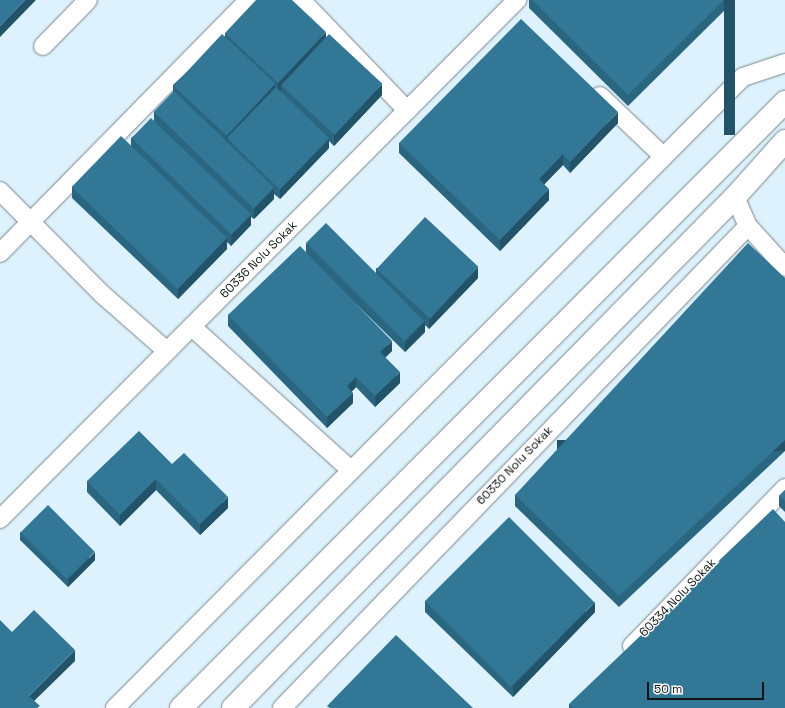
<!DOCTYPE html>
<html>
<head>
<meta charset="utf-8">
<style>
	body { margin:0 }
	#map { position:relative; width:785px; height:708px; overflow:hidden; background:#eff8fe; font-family:"Space Grotesk",sans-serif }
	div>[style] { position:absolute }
	.built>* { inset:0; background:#def2fd; transform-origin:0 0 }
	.roads { filter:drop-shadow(0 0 1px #7b868c) drop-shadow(0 0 1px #7b868c) }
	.street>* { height:18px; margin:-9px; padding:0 9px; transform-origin:9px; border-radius:9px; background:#fff }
	.secondary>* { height:22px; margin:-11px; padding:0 11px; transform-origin:11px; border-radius:11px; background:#fff }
	.wall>* { inset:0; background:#2b6681 }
	.shaded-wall>* { inset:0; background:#235369; transform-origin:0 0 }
	.building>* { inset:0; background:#327796; transform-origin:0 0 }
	span { translate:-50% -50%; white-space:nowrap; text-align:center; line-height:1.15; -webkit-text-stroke:3px #fff; paint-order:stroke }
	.street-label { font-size:12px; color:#0f1315 }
	.scale { position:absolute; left:647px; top:682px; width:117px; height:18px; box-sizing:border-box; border:2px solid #0f1315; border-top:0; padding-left:5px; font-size:12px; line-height:14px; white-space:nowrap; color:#0f1315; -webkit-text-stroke:3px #fff; paint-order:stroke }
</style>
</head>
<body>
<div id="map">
	<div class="built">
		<i style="left:0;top:0;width:785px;height:708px"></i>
	</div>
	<div class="roads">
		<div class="street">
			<i style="left:301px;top:0;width:153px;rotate:46.1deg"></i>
			<i style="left:43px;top:46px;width:64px;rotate:-45.6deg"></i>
			<i style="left:600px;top:96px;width:86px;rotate:43.6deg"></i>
			<i style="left:0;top:191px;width:146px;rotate:45.3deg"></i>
			<i style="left:103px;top:295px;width:85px;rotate:41.2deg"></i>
			<i style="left:735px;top:197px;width:32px;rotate:66deg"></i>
			<i style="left:748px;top:226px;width:55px;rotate:47.9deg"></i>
			<i style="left:0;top:253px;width:355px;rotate:-45.5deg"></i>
			<i style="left:192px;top:327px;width:214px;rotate:42deg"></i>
			<i style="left:0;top:519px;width:733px;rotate:-45.11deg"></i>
			<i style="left:632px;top:646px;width:220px;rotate:-45.9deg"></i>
			<i style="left:115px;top:708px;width:890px;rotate:-45.14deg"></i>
			<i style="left:743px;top:77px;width:44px;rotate:-18.4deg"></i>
			<i style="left:282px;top:708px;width:670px;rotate:-45.97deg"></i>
		</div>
		<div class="secondary">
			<i style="left:181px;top:708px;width:856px;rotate:-45.09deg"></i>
			<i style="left:233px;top:708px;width:716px;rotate:-45.51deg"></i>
			<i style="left:735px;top:197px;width:75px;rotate:-48.2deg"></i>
		</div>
	</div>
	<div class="wall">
		<i style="clip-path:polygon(529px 0,735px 0,628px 106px,529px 8px)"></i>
		<i style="clip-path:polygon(225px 33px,326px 37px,382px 95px,334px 146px,329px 141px,329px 148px,280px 199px,274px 194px,274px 199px,254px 219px,251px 217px,251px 225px,231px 246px,227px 242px,227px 249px,178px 299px,72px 198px,72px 187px,131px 146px,131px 138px,154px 121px,154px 112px,173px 92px,173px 85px,225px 36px)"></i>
		<i style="clip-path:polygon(618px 123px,570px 173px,563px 165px,544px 184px,549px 200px,500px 251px,399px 153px,399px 143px)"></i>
		<i style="clip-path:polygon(306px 243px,376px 273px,376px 268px,478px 278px,429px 329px,425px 325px,425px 332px,405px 352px,355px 303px,392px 351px,385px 357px,400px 383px,375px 407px,356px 387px,352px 391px,353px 403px,327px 428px,228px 326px,228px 315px,306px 252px)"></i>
		<i style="clip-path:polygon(785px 278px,785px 451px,619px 607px,515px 506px,515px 495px)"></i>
		<i style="clip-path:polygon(172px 464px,228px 508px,200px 535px,156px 490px,120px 526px,87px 492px,87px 481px)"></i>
		<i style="clip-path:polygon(785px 490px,785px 512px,779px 506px,779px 496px)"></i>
		<i style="clip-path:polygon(20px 532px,95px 560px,68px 587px,20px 540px)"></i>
		<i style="clip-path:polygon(425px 601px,595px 612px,513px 697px,425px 612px)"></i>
		<i style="clip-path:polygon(569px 704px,785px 708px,569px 708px)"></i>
	</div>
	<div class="shaded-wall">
		<i style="clip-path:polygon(25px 0,36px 0,0 37px,0 26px)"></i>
		<i style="left:724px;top:0;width:11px;height:135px"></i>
		<i style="clip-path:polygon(326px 32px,326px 43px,281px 85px,281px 91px,278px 94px,278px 83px)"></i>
		<i style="clip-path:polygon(275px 84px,275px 95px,227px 138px,227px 145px,226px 146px,226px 135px)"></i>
		<i style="clip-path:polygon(382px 84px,382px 95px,334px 146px,334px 135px)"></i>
		<i style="clip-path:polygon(618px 112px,618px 123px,570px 173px,570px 162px)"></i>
		<i style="clip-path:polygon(329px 138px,329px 148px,280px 199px,280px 189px)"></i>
		<i style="clip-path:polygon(563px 154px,563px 165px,539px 190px,539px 179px)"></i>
		<i style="clip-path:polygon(274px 188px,274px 199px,254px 219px,254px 208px)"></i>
		<i style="clip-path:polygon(549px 189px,549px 200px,500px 251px,500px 240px)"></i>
		<i style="clip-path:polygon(251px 215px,251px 225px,231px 246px,231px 235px)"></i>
		<i style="clip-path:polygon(227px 238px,227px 249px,178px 299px,178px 289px)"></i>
		<i style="clip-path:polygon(478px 267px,478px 278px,429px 329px,429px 318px)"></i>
		<i style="clip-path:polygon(425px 321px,425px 332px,405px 352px,405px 342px)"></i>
		<i style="clip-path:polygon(392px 341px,392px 351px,380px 363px,380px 352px)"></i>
		<i style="clip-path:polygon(400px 372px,400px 383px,375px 407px,375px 396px)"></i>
		<i style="clip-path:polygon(356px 377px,356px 387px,347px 397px,347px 386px)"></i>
		<i style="clip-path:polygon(353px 393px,353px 403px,327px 428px,327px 417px)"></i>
		<i style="left:785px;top:440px;width:11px;height:228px;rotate:90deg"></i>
		<i style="clip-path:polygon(156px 479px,156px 490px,120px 526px,120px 515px)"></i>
		<i style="clip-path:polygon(228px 497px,228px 508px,200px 535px,200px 524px)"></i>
		<i style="clip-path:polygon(95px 552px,95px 560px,68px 587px,68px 579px)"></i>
		<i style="clip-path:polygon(595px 602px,595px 612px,513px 697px,513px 686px)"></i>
		<i style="clip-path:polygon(75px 650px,75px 661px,29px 706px,29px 696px)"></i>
	</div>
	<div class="building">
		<i style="clip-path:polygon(0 0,25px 0,0 26px)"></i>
		<i style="clip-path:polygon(256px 0,292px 0,326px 32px,278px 83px,225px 33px)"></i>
		<i style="clip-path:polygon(532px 0,724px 0,628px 95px)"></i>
		<i style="clip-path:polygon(521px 19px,618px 112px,570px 162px,563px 154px,539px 179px,549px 189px,500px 240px,399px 143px)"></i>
		<i style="left:222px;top:34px;width:73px;height:71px;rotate:43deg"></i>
		<i style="left:329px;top:34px;width:73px;height:70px;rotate:43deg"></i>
		<i style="left:276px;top:87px;width:74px;height:71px;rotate:44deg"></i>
		<i style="left:174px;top:91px;width:139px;height:29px;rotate:44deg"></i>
		<i style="left:151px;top:118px;width:139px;height:28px;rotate:44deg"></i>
		<i style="left:121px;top:136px;width:147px;height:71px;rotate:44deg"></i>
		<i style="left:425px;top:217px;width:73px;height:71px;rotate:43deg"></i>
		<i style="left:326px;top:223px;width:139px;height:28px;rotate:45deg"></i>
		<i style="clip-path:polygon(748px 243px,785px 278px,785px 440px,619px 596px,515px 495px)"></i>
		<i style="clip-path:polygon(300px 246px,392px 341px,380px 352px,400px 372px,375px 396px,356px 377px,347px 386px,353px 393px,327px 417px,228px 315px)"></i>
		<i style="clip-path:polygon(139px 431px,172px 464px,184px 453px,228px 497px,200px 524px,156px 479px,120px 515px,87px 481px)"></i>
		<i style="clip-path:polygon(785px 490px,785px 501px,779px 496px)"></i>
		<i style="left:48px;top:505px;width:66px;height:39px;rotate:45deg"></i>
		<i style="clip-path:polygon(773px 509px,785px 522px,785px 708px,573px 708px,569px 704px)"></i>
		<i style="left:509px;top:517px;width:121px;height:119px;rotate:45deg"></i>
		<i style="clip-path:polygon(34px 610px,75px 650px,29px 696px,40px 706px,37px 708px,0 708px,0 620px,12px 632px)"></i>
		<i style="clip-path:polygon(396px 635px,473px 708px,330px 708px,327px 706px)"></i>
	</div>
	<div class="street-label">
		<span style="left:259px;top:260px;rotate:-45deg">60336 Nolu Sokak</span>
		<span style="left:515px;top:466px;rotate:-46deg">60330 Nolu Sokak</span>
		<span style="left:678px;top:598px;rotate:-46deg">60334 Nolu Sokak</span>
	</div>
	<div class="scale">50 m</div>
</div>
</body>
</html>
